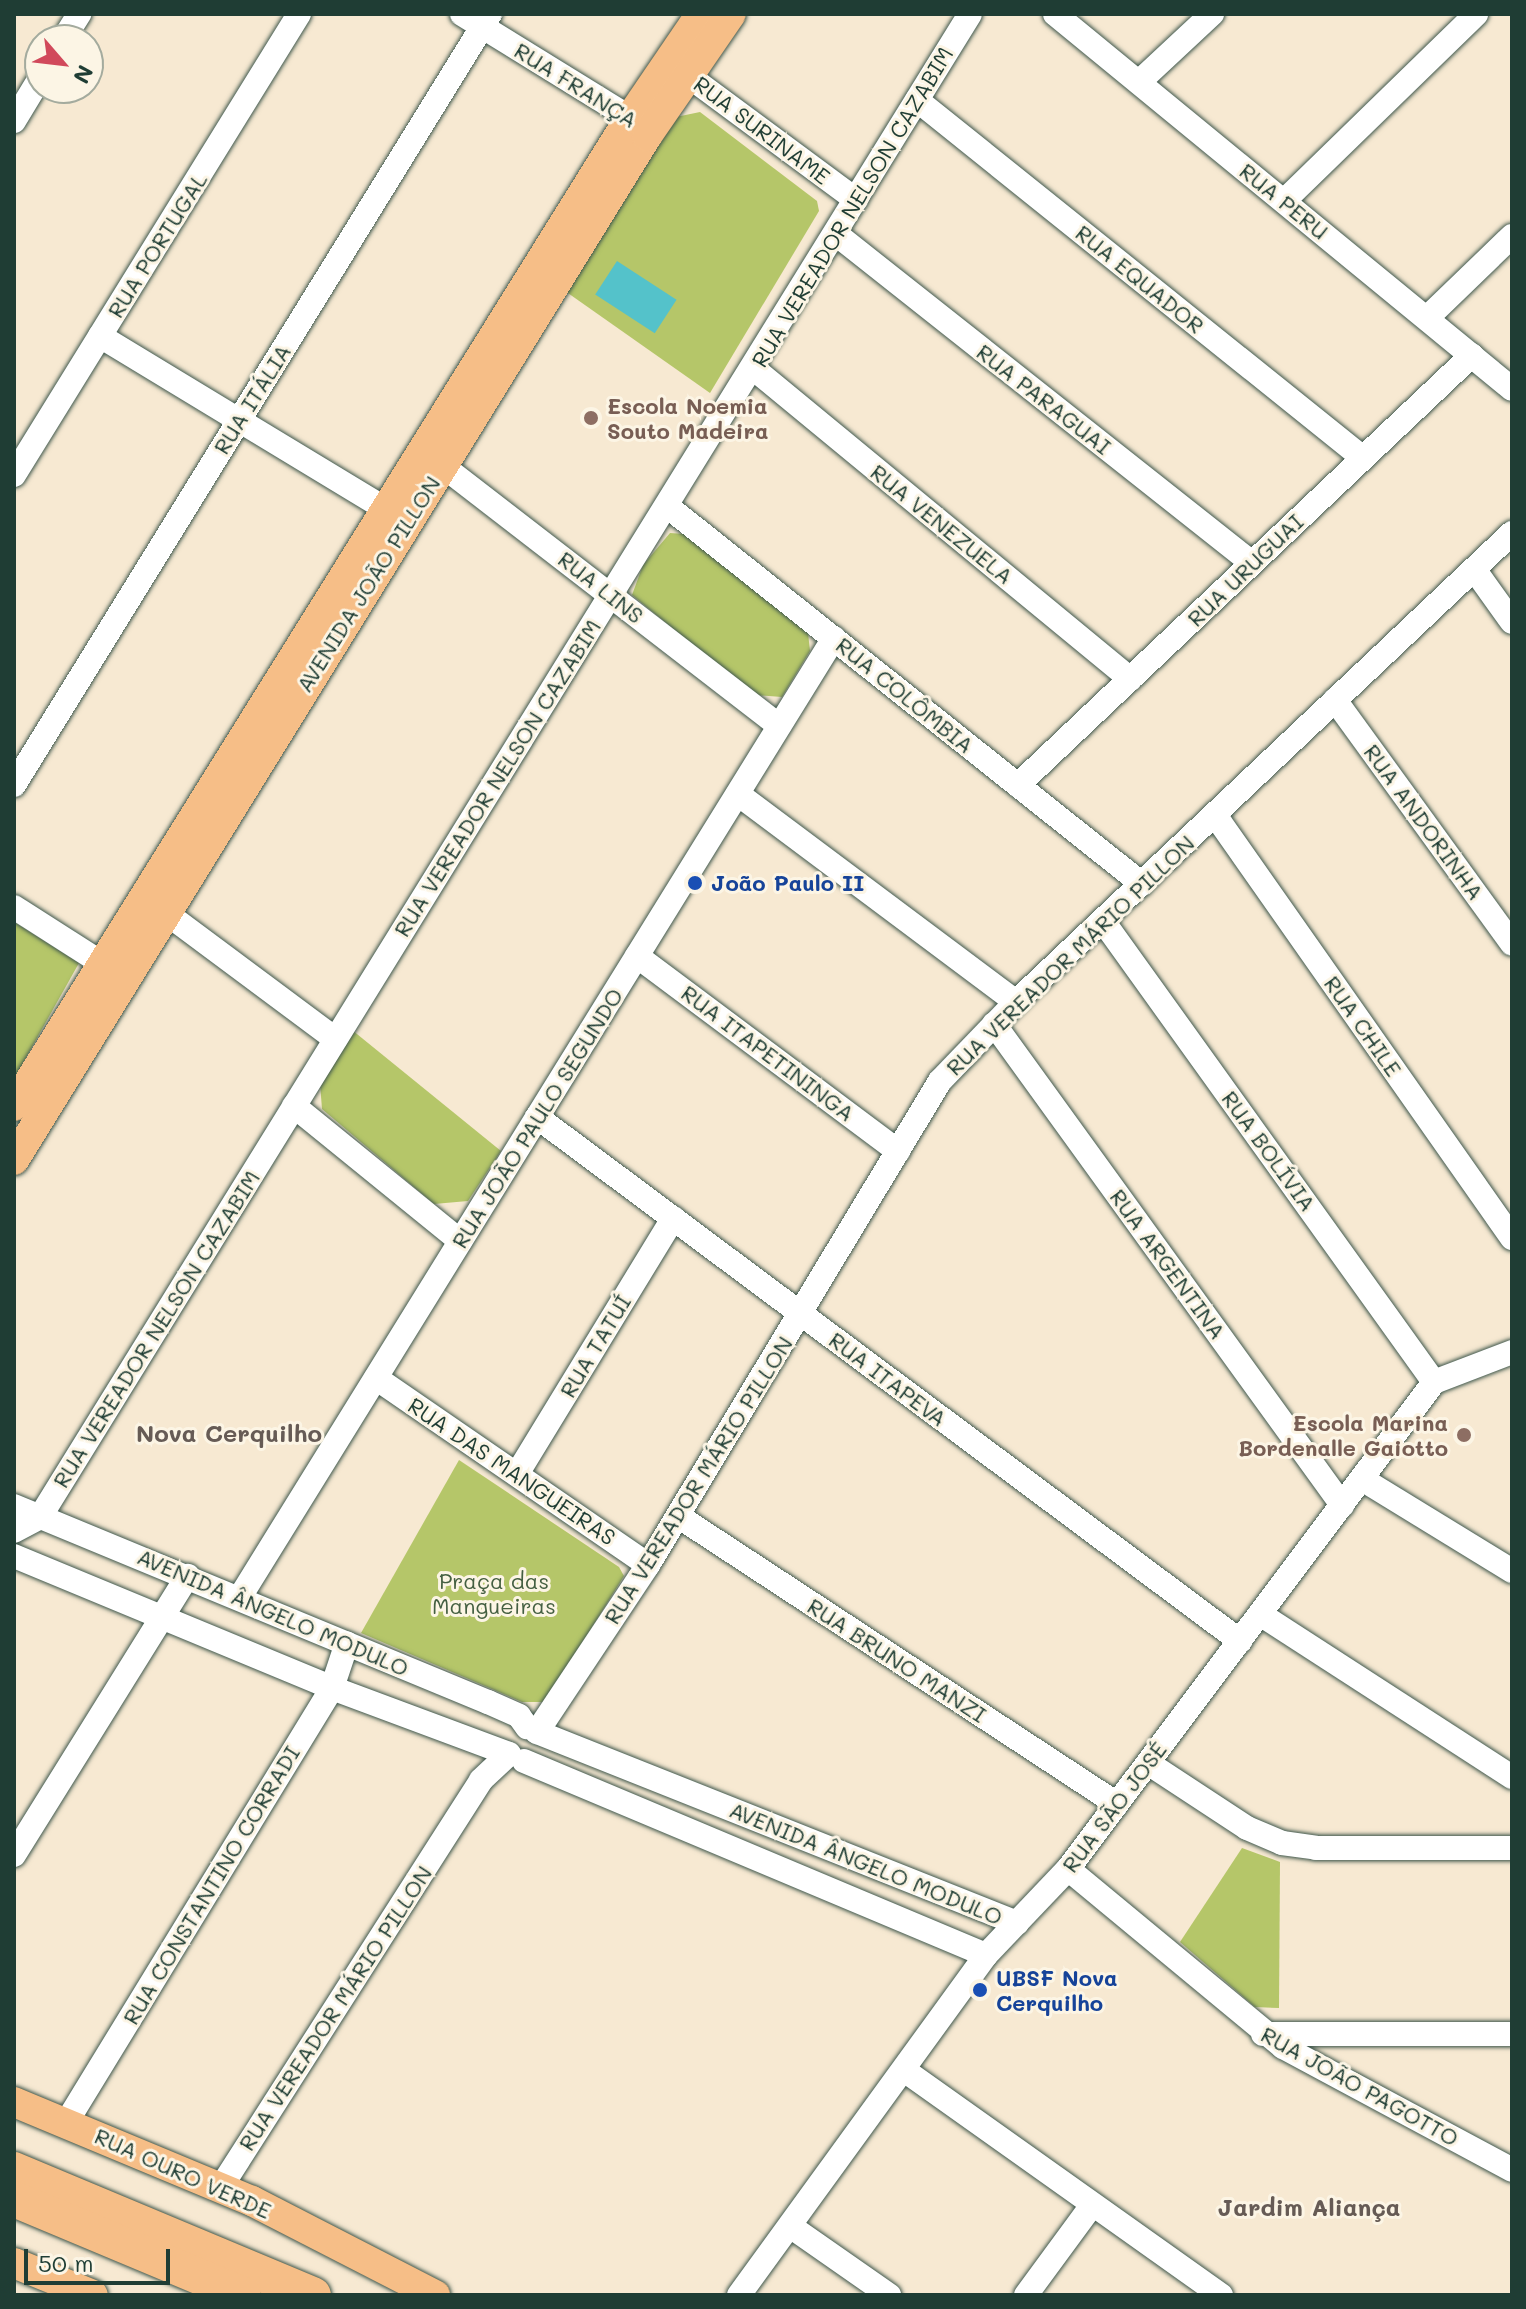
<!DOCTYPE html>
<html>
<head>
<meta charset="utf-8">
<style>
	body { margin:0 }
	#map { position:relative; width:1526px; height:2309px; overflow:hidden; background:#f7e9d2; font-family:Mali,sans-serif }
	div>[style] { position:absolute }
	.green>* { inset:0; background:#b5c669 }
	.water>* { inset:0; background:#54c2ca; transform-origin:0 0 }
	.roads { filter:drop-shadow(0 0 2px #3f574c) drop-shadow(0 0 2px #3f574c) }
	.minor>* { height:24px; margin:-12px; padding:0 12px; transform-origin:12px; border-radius:12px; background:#fff }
	.major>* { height:30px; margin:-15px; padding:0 15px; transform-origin:15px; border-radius:15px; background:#f6be87 }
	.highway>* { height:36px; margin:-18px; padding:0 18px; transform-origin:18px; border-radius:18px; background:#f6be87 }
	.dots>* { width:22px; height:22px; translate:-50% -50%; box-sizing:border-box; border:4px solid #fcf5e5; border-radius:50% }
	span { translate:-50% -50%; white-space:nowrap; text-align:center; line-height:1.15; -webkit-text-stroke:6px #fcf5e5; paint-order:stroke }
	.street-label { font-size:22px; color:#1f3d34 }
	.education-label { font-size:22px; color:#785e54; font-weight:700 }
	.left { translate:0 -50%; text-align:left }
	.right { translate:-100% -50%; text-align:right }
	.transit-label { font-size:22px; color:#164399; font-weight:700 }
	.park-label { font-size:22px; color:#445f41 }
	.neighbourhood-label { font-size:24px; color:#665b55; font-weight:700 }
	.frame { position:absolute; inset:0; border:16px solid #1f3d34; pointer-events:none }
	.north { position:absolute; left:24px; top:24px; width:80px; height:80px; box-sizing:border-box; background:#fcf5e5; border:2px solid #a4ab9e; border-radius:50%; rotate:118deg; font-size:22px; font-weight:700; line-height:32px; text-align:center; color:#1f3d34 }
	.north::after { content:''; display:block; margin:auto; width:28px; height:36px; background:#d1495b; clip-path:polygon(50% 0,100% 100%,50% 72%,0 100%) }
	.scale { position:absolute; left:24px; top:2249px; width:146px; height:36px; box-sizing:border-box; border:4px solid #1f3d34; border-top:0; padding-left:10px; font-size:24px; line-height:28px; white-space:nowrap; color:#1f3d34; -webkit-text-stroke:6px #fcf5e5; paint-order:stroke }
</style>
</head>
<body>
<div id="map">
	<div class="green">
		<i style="clip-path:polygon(700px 112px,817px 201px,819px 211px,710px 393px,565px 291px,676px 117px)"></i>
		<i style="clip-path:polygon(670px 533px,684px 534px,808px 633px,810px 651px,782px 697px,754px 695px,632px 595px,643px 565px)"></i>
		<i style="clip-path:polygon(14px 922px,79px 963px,14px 1079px)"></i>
		<i style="clip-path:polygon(352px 1030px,501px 1151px,468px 1201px,434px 1204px,322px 1109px,320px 1083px)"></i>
		<i style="clip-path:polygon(459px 1460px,619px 1567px,624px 1576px,545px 1702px,522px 1702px,361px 1633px)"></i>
		<i style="clip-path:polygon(1242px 1848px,1280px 1862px,1279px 2008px,1255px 2007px,1180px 1942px)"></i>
	</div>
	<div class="water">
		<i style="left:617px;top:261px;width:71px;height:40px;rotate:33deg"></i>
	</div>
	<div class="roads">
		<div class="minor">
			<i style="left:462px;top:14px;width:213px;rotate:31.7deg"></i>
			<i style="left:1055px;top:14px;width:591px;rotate:39.37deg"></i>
			<i style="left:63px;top:40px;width:31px;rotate:-58deg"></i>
			<i style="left:675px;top:66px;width:225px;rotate:36.5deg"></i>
			<i style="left:1139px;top:82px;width:100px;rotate:-43deg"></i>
			<i style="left:917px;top:100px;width:572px;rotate:38.75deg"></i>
			<i style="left:14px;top:121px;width:50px;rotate:-58.8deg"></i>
			<i style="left:1284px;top:201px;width:268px;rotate:-44.2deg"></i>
			<i style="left:836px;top:234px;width:530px;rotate:38.34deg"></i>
			<i style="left:1427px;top:318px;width:118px;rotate:-44deg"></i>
			<i style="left:100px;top:336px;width:350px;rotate:31.2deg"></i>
			<i style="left:753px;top:368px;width:489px;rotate:39.5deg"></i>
			<i style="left:430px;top:456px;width:441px;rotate:37.7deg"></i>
			<i style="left:14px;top:475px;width:542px;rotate:-58.27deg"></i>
			<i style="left:667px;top:506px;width:607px;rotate:38.51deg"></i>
			<i style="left:1474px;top:569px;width:65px;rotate:54.4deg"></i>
			<i style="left:1335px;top:700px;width:301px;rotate:54deg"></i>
			<i style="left:14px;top:785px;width:906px;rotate:-58.31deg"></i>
			<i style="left:1018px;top:785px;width:625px;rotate:-43.44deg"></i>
			<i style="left:738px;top:794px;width:347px;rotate:36.8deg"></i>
			<i style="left:1215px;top:815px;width:517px;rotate:54.93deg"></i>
			<i style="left:154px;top:904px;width:226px;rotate:36.7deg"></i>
			<i style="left:14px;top:907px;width:106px;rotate:32.6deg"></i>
			<i style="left:1103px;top:921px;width:568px;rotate:54.32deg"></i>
			<i style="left:637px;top:956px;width:326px;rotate:36.8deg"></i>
			<i style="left:994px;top:1024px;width:594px;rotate:54.11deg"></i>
			<i style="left:294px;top:1106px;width:214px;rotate:39.1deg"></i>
			<i style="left:537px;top:1117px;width:877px;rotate:36.7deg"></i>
			<i style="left:376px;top:1378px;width:330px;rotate:34.5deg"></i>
			<i style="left:517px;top:1474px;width:300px;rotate:-58.6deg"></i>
			<i style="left:1362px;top:1479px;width:176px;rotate:31.5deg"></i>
			<i style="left:14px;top:1506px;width:513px;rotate:22.47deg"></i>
			<i style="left:488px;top:1702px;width:34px;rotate:24deg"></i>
			<i style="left:519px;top:1716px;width:14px;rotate:54deg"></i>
			<i style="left:678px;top:1516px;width:525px;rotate:33.27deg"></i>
			<i style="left:14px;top:1531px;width:30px;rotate:-28deg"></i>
			<i style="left:40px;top:1517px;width:1767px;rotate:-58.25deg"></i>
			<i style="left:14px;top:1556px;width:344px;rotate:22.5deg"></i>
			<i style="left:332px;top:1688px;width:189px;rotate:20.4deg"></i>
			<i style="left:240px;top:1597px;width:1128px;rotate:-58.23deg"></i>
			<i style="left:1260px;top:1614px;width:300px;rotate:32.9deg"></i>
			<i style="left:524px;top:1761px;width:501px;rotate:22.78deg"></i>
			<i style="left:1148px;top:1763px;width:118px;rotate:33.3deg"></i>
			<i style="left:1247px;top:1828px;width:38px;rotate:23deg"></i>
			<i style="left:1282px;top:1843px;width:34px;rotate:8deg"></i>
			<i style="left:1316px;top:1848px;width:196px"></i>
			<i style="left:14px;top:1855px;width:329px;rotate:-58.1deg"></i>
			<i style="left:1068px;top:1869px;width:279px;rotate:39.6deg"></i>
			<i style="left:1283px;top:2047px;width:260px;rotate:28.2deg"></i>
			<i style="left:1017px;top:1923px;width:517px;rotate:-158.3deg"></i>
			<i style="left:537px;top:1732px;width:201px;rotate:-56.4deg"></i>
			<i style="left:648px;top:1565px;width:565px;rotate:-58.9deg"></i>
			<i style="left:940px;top:1081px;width:110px;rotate:-46.1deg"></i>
			<i style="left:1016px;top:1002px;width:683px;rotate:-43.4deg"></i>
			<i style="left:1263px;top:2034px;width:249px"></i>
			<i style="left:904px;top:2070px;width:389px;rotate:35.4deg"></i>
			<i style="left:66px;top:2123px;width:510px;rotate:-58.55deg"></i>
			<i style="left:332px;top:1688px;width:47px;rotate:-71.6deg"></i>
			<i style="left:221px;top:2187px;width:483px;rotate:-57.4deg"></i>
			<i style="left:481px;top:1780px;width:38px;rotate:-43deg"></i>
			<i style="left:790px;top:2226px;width:121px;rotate:34.9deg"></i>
			<i style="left:739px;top:2295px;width:420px;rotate:-54deg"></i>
			<i style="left:986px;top:1955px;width:119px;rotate:-46.4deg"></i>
			<i style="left:1068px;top:1869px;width:609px;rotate:-53.07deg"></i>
			<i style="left:1434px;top:1382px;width:84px;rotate:-21deg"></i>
			<i style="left:1026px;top:2295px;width:112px;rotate:-53.7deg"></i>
		</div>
		<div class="major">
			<i style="left:14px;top:1106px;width:1164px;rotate:-58.06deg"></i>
			<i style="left:630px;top:118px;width:126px;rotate:-55.7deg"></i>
			<i style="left:14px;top:1160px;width:1204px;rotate:-58.28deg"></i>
			<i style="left:647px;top:136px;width:148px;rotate:-55.5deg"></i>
			<i style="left:14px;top:2102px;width:258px;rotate:22.6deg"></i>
			<i style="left:252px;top:2201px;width:206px;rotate:27.2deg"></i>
			<i style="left:14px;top:2263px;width:85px;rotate:22.1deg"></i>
		</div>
		<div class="highway">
			<i style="left:14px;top:2170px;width:324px;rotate:22.7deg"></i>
			<i style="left:14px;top:2199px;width:248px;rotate:22.7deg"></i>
		</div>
	</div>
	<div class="dots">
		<i style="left:591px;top:418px;background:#8d6e63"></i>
		<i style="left:695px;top:883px;background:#1a4fb4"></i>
		<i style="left:1464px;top:1435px;background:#8d6e63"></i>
		<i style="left:980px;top:1990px;background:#1a4fb4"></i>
	</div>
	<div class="street-label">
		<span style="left:576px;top:85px;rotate:32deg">RUA FRANÇA</span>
		<span style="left:762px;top:130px;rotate:37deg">RUA SURINAME</span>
		<span style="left:1284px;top:201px;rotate:39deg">RUA PERU</span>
		<span style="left:852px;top:207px;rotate:-59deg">RUA VEREADOR NELSON CAZABIM</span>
		<span style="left:157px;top:245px;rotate:-58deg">RUA PORTUGAL</span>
		<span style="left:1140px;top:279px;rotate:39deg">RUA EQUADOR</span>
		<span style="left:252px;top:399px;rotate:-58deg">RUA ITÁLIA</span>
		<span style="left:1044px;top:399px;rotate:38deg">RUA PARAGUAI</span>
		<span style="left:942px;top:524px;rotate:39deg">RUA VENEZUELA</span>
		<span style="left:1245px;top:570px;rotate:-44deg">RUA URUGUAI</span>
		<span style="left:368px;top:584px;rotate:-58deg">AVENIDA JOÃO PILLON</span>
		<span style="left:601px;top:587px;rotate:38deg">RUA LINS</span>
		<span style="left:905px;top:695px;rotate:39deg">RUA COLÔMBIA</span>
		<span style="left:497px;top:778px;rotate:-58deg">RUA VEREADOR NELSON CAZABIM</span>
		<span style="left:1424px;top:822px;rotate:54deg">RUA ANDORINHA</span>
		<span style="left:1070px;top:955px;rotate:-44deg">RUA VEREADOR MÁRIO PILLON</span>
		<span style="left:1363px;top:1026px;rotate:55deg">RUA CHILE</span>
		<span style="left:768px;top:1053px;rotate:37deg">RUA ITAPETININGA</span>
		<span style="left:537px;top:1118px;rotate:-58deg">RUA JOÃO PAULO SEGUNDO</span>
		<span style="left:1269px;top:1151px;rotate:54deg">RUA BOLÍVIA</span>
		<span style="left:1168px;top:1264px;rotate:54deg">RUA ARGENTINA</span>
		<span style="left:156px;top:1329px;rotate:-58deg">RUA VEREADOR NELSON CAZABIM</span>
		<span style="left:595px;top:1346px;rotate:-59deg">RUA TATUÍ</span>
		<span style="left:888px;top:1379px;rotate:37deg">RUA ITAPEVA</span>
		<span style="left:512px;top:1471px;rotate:34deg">RUA DAS MANGUEIRAS</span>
		<span style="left:698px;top:1480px;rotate:-58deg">RUA VEREADOR MÁRIO PILLON</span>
		<span style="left:273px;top:1612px;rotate:23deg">AVENIDA ÂNGELO MODULO</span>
		<span style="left:897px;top:1660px;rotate:33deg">RUA BRUNO MANZI</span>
		<span style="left:1114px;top:1807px;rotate:-53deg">RUA SÃO JOSÉ</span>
		<span style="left:866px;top:1863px;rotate:22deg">AVENIDA ÂNGELO MODULO</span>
		<span style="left:211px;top:1885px;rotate:-59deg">RUA CONSTANTINO CORRADI</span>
		<span style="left:335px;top:2008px;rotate:-57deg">RUA VEREADOR MÁRIO PILLON</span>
		<span style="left:1360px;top:2086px;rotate:29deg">RUA JOÃO PAGOTTO</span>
		<span style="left:183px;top:2173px;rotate:24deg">RUA OURO VERDE</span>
	</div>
	<div class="education-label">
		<span class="left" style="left:607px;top:418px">Escola Noemia<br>Souto Madeira</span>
		<span class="right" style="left:1448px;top:1435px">Escola Marina<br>Bordenalle Gaiotto</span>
	</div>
	<div class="transit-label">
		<span class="left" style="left:711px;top:883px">João Paulo II</span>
		<span class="left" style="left:996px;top:1990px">UBSF Nova<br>Cerquilho</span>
	</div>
	<div class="park-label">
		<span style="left:494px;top:1593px">Praça das<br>Mangueiras</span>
	</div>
	<div class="neighbourhood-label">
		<span style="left:229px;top:1433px">Nova Cerquilho</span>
		<span style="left:1309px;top:2207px">Jardim Aliança</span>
	</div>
	<div class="frame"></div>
	<div class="north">N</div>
	<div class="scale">50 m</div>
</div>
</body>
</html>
